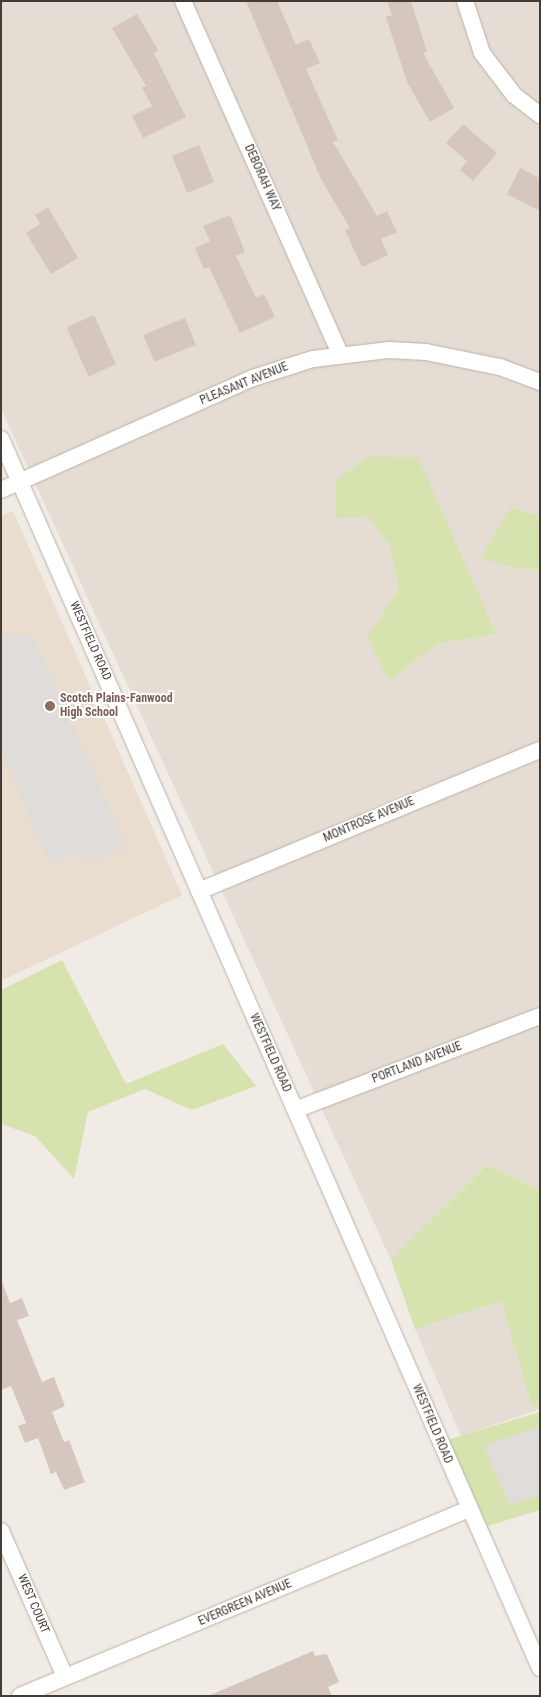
<!DOCTYPE html>
<html>
<head>
<meta charset="utf-8">
<style>
	body { margin:0 }
	#map { position:relative; width:541px; height:1697px; overflow:hidden; background:#f1ebe5; font-family:"Roboto Condensed",sans-serif }
	div>[style] { position:absolute }
	.residential>* { inset:0; background:#e5dcd3 }
	.education>* { inset:0; background:#e9ddcf }
	.green>* { inset:0; background:#d6e3af }
	.parking>* { inset:0; background:#dfdcda }
	.building>* { inset:0; background:#d5c7be; transform-origin:0 0 }
	.roads { filter:drop-shadow(0 0 1px #bcb1a8) drop-shadow(0 0 1px #bcb1a8) }
	.minor>* { height:16px; margin:-8px; padding:0 8px; transform-origin:8px; border-radius:8px; background:#fff }
	.dots>* { width:14px; height:14px; translate:-50% -50%; box-sizing:border-box; border:2px solid #fff; border-radius:50% }
	span { translate:-50% -50%; white-space:nowrap; text-align:center; line-height:1.15; -webkit-text-stroke:4px #fff; paint-order:stroke }
	.street-label { font-size:12px; color:#433b35 }
	.education-label { font-size:12px; color:#785e54; font-weight:700 }
	.left { translate:0 -50%; text-align:left }
	.frame { position:absolute; inset:0; border:2px solid #433b35; pointer-events:none }
</style>
</head>
<body>
<div id="map">
	<div class="residential">
		<i style="clip-path:polygon(evenodd,1px 1px,540px 1px,540px 515px,511px 508px,520px 569px,540px 570px,540px 1190px,487px 1165px,391px 1260px,1px 409px,1px 1px,368px 517px,496px 634px,437px 644px,389px 681px,367px 637px,399px 589px,389px 545px,368px 517px)"></i>
		<i style="clip-path:polygon(501px 1301px,532px 1407px,540px 1404px,540px 1409px,461px 1436px,415px 1329px)"></i>
	</div>
	<div class="education">
		<i style="clip-path:polygon(13px 511px,182px 895px,1px 981px,1px 516px)"></i>
	</div>
	<div class="green">
		<i style="clip-path:polygon(369px 456px,418px 457px,496px 634px,437px 644px,389px 681px,367px 637px,399px 589px,389px 545px,368px 517px,336px 518px,336px 480px)"></i>
		<i style="clip-path:polygon(511px 508px,540px 515px,540px 570px,520px 569px,480px 558px)"></i>
		<i style="clip-path:polygon(62px 960px,126px 1084px,223px 1044px,256px 1086px,192px 1110px,145px 1089px,88px 1112px,74px 1179px,35px 1136px,1px 1124px,1px 990px)"></i>
		<i style="clip-path:polygon(487px 1165px,540px 1190px,540px 1404px,532px 1407px,501px 1301px,415px 1329px,391px 1260px)"></i>
		<i style="clip-path:polygon(540px 1412px,540px 1510px,478px 1529px,440px 1442px)"></i>
	</div>
	<div class="parking">
		<i style="clip-path:polygon(10px 635px,33px 637px,127px 848px,90px 860px,73px 854px,51px 864px,45px 854px,1px 749px,1px 638px)"></i>
		<i style="clip-path:polygon(540px 1427px,540px 1495px,510px 1505px,483px 1446px)"></i>
	</div>
	<div class="building">
		<i style="clip-path:polygon(246px 1px,277px 1px,296px 45px,309px 39px,320px 63px,306px 69px,338px 140px,333px 142px,377px 216px,387px 211px,397px 232px,381px 239px,388px 255px,362px 267px,345px 230px,350px 228px,321px 179px)"></i>
		<i style="clip-path:polygon(387px 1px,411px 1px,427px 52px,423px 53px,454px 108px,430px 122px,407px 82px,386px 17px,392px 15px)"></i>
		<i style="clip-path:polygon(137px 14px,158px 50px,154px 53px,186px 117px,143px 138px,132px 116px,152px 106px,142px 88px,146px 86px,112px 28px)"></i>
		<i style="clip-path:polygon(463px 124px,497px 153px,473px 181px,460px 170px,467px 161px,446px 143px)"></i>
		<i style="left:199px;top:145px;width:40px;height:29px;rotate:68deg"></i>
		<i style="clip-path:polygon(520px 168px,540px 178px,540px 211px,507px 194px)"></i>
		<i style="clip-path:polygon(48px 207px,78px 258px,51px 274px,26px 233px,40px 224px,35px 215px)"></i>
		<i style="clip-path:polygon(230px 215px,245px 252px,236px 256px,256px 298px,264px 294px,275px 317px,240px 333px,209px 267px,204px 269px,195px 248px,210px 241px,203px 226px)"></i>
		<i style="left:94px;top:315px;width:54px;height:30px;rotate:66deg"></i>
		<i style="left:185px;top:318px;width:29px;height:45px;rotate:68deg"></i>
		<i style="clip-path:polygon(2px 1282px,10px 1303px,22px 1298px,29px 1316px,17px 1320px,42px 1382px,54px 1377px,65px 1406px,52px 1412px,64px 1442px,69px 1440px,85px 1482px,64px 1490px,56px 1472px,51px 1474px,38px 1438px,25px 1443px,18px 1426px,26px 1423px,11px 1386px,1px 1390px)"></i>
		<i style="clip-path:polygon(313px 1651px,315px 1656px,327px 1654px,339px 1682px,328px 1687px,332px 1696px,208px 1696px)"></i>
	</div>
	<div class="roads">
		<div class="minor">
			<i style="left:183px;top:1px;width:386px;rotate:66deg"></i>
			<i style="left:465px;top:1px;width:55px;rotate:71.9deg"></i>
			<i style="left:482px;top:53px;width:53px;rotate:52.7deg"></i>
			<i style="left:514px;top:95px;width:33px;rotate:38deg"></i>
			<i style="left:1px;top:439px;width:1342px;rotate:66.32deg"></i>
			<i style="left:1px;top:490px;width:276px;rotate:-24deg"></i>
			<i style="left:253px;top:378px;width:63px;rotate:-17.6deg"></i>
			<i style="left:313px;top:359px;width:77px;rotate:-6.8deg"></i>
			<i style="left:389px;top:350px;width:37px;rotate:3deg"></i>
			<i style="left:426px;top:352px;width:76px;rotate:11.5deg"></i>
			<i style="left:500px;top:367px;width:43px;rotate:20.6deg"></i>
			<i style="left:199px;top:891px;width:369px;rotate:-22.5deg"></i>
			<i style="left:295px;top:1110px;width:262px;rotate:-21deg"></i>
			<i style="left:1px;top:1531px;width:159px;rotate:66.3deg"></i>
			<i style="left:20px;top:1696px;width:486px;rotate:-22.6deg"></i>
		</div>
	</div>
	<div class="dots">
		<i style="left:50px;top:706px;background:#8d6e63"></i>
	</div>
	<div class="street-label">
		<span style="left:262px;top:178px;rotate:66deg">DEBORAH WAY</span>
		<span style="left:244px;top:384px;rotate:-22deg">PLEASANT AVENUE</span>
		<span style="left:90px;top:641px;rotate:66deg">WESTFIELD ROAD</span>
		<span style="left:369px;top:820px;rotate:-23deg">MONTROSE AVENUE</span>
		<span style="left:270px;top:1053px;rotate:66deg">WESTFIELD ROAD</span>
		<span style="left:417px;top:1063px;rotate:-21deg">PORTLAND AVENUE</span>
		<span style="left:432px;top:1424px;rotate:67deg">WESTFIELD ROAD</span>
		<span style="left:245px;top:1603px;rotate:-23deg">EVERGREEN AVENUE</span>
		<span style="left:33px;top:1604px;rotate:67deg">WEST COURT</span>
	</div>
	<div class="education-label">
		<span class="left" style="left:60px;top:706px">Scotch Plains-Fanwood<br>High School</span>
	</div>
	<div class="frame"></div>
</div>
</body>
</html>
